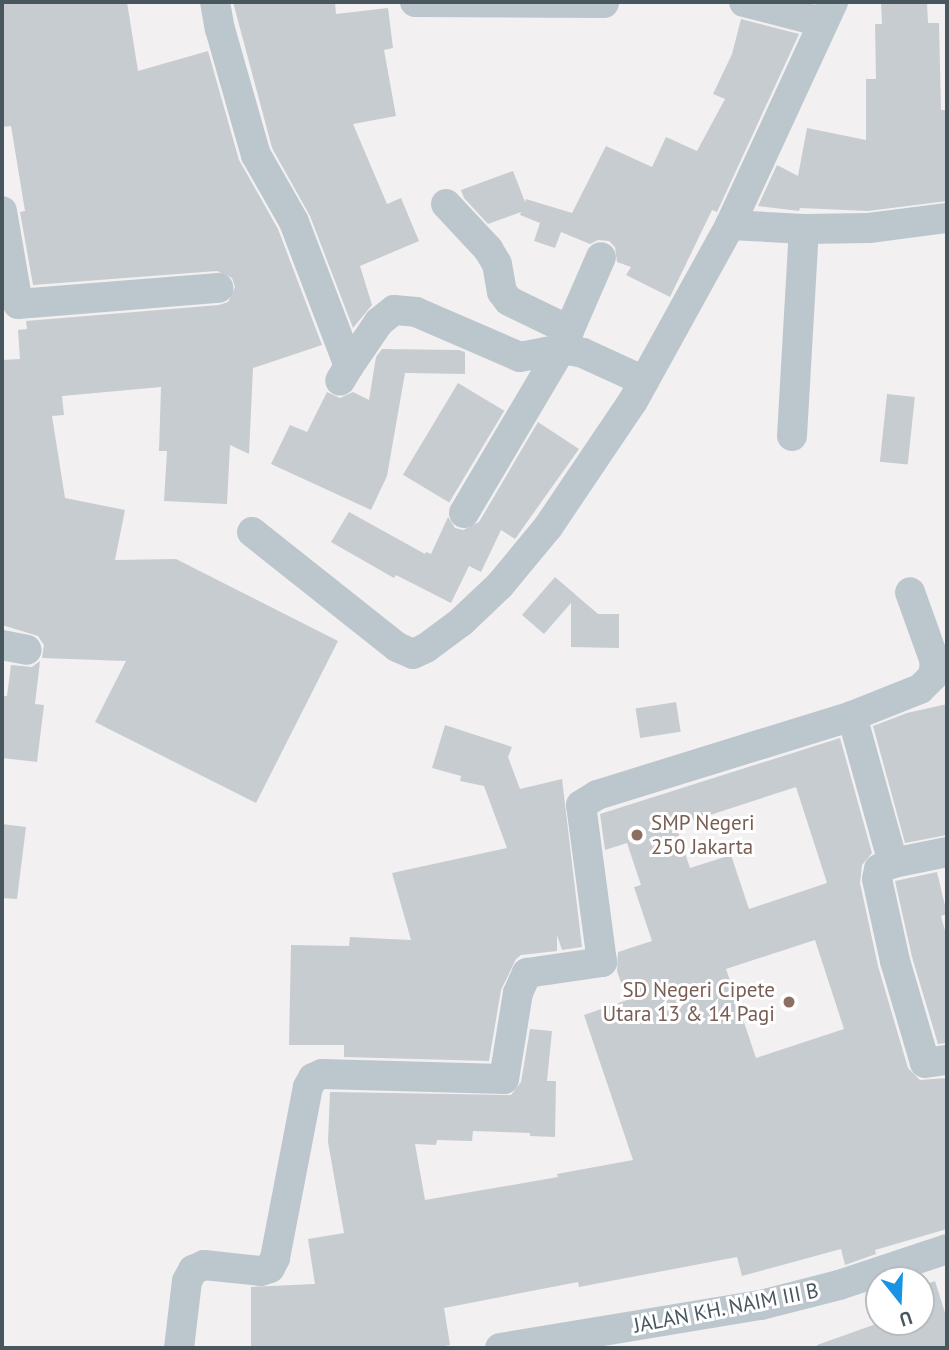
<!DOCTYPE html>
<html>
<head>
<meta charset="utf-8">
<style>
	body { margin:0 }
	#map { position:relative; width:949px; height:1350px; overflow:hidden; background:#f3f0f1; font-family:"PT Sans",sans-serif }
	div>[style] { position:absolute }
	.building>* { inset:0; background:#c7ccd0; transform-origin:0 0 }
	.minor>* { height:30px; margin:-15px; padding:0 15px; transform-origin:15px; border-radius:15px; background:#bcc7cd }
	.dots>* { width:19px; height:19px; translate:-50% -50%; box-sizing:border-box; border:4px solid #fff; border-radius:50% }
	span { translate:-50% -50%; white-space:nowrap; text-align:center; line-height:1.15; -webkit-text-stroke:6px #fff; paint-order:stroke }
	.education-label { font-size:21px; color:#785e54 }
	.left { translate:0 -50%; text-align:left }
	.right { translate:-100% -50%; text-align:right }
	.street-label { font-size:21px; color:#48575e }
	.frame { position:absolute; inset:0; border:4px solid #48575e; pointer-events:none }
	.north { position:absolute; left:865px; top:1266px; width:70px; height:70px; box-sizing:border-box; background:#fff; border:2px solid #b6bcbf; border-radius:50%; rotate:162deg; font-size:19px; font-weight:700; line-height:28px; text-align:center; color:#48575e }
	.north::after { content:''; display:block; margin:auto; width:24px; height:32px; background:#1894e5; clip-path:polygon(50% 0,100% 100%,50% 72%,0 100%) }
</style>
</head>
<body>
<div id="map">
	<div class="building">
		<i style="clip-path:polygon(2px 2px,127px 2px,138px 71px,208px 51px,239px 160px,278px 229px,322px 345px,253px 368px,249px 454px,230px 445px,227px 504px,164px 501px,167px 451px,159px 451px,161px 387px,62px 396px,64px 415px,52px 416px,65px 498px,125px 510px,115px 560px,176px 559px,338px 641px,256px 803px,95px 722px,126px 661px,42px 658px,44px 645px,38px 636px,2px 625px,2px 360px,20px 359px,18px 330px,27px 329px,26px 321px,219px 305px,228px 302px,235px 287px,232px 278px,217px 271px,33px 285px,20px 212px,25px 211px,11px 126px,2px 127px)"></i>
		<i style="clip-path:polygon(233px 2px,335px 2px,336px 14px,388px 8px,393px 48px,384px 50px,396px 116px,353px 124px,387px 204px,401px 198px,419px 241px,360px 266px,372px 305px,353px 328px,310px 216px,272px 148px)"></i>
		<i style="clip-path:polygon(881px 2px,927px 2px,928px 23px,939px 23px,941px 110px,947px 110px,947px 201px,868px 211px,800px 208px,799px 211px,758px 206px,777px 165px,798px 176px,807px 128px,866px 140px,866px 79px,876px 79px,875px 24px,882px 24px)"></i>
		<i style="clip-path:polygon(741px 19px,799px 34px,717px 212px,712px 210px,670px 297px,626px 275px,631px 267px,617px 262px,615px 247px,609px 241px,598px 240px,590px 244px,561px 232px,555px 248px,534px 241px,540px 223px,520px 215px,521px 212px,488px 224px,464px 198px,461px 190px,513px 171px,525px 202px,526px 199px,572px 213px,606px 146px,652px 167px,666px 137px,697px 151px,725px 99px,713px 94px,732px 54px)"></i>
		<i style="clip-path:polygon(382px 349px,459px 350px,465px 352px,465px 374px,405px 373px,387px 476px,371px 510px,271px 464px,290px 425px,307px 432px,327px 392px,340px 398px,353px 392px,369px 400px,376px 357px)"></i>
		<i style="left:458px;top:383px;width:54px;height:107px;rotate:31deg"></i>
		<i style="left:887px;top:394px;width:28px;height:68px;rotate:6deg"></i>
		<i style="clip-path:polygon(538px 422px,579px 449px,515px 539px,501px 530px,481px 572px,469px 566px,451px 603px,396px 575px,394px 578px,331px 542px,349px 512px,425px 554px,426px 552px,431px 554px,448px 517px,455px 528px,463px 530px,479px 522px)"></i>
		<i style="clip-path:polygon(555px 577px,598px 614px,619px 614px,619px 648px,571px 647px,571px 603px,544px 634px,522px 615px)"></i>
		<i style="clip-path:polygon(40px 661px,35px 704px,44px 705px,37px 762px,2px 758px,2px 696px,7px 696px,11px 665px,32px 667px)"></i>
		<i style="left:676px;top:702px;width:30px;height:41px;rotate:81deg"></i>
		<i style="clip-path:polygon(947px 704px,947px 835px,905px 843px,873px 726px,907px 713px)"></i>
		<i style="clip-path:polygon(445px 725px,512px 747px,508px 757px,520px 789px,562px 779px,582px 947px,562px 950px,557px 935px,557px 951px,521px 955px,516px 959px,501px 990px,489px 1061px,344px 1057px,344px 1045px,289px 1045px,291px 945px,349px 946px,350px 937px,411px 940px,392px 873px,507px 848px,484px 786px,460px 781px,461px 776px,432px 768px)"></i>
		<i style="clip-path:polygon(evenodd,840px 738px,872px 853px,862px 865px,860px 883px,878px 966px,908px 1068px,920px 1080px,947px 1078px,947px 1229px,875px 1250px,876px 1254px,845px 1265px,841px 1249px,742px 1276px,737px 1257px,579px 1287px,578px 1282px,444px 1308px,450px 1345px,432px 1348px,251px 1348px,251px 1287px,315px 1284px,308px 1239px,344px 1233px,328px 1142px,330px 1092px,511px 1095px,521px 1082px,530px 1029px,552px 1031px,547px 1081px,556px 1081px,555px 1137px,530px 1136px,530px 1133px,473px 1131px,472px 1141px,437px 1140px,436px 1145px,415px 1144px,425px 1200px,558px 1177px,557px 1174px,633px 1160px,584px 1015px,627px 1000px,617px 971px,618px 952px,652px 941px,634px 887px,641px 885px,627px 843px,605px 850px,600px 814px,840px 738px,796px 787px,827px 883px,749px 909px,731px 855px,690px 868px,676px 826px,796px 787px,840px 738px,815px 940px,844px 1029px,756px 1058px,726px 969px,815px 940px)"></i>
		<i style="clip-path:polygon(2px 824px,26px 827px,17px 899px,2px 898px)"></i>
		<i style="clip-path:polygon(937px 872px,947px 914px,941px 916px,947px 938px,947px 1043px,938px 1044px,912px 957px,895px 881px)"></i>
		<i style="clip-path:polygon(935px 1281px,947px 1319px,947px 1348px,818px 1348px,817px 1345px,876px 1324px,866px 1295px,879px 1290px,879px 1322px,921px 1322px,921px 1286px)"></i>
	</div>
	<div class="minor">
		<i style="left:215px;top:2px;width:27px;rotate:80deg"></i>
		<i style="left:220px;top:29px;width:131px;rotate:74.1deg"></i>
		<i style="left:256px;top:155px;width:77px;rotate:60.4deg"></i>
		<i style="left:294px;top:222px;width:154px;rotate:69.1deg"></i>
		<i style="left:349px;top:366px;width:17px;rotate:121deg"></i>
		<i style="left:415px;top:2px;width:189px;rotate:0.3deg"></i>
		<i style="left:744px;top:2px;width:81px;rotate:14.4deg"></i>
		<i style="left:446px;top:204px;width:62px;rotate:47deg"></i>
		<i style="left:488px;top:249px;width:17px;rotate:59deg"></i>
		<i style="left:497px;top:264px;width:28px;rotate:80deg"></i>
		<i style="left:502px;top:292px;width:11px;rotate:52deg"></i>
		<i style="left:509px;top:301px;width:67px;rotate:25.8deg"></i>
		<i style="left:2px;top:211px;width:94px;rotate:80.2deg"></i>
		<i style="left:18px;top:304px;width:201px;rotate:-4.6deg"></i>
		<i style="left:730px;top:225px;width:74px;rotate:3.1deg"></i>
		<i style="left:804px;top:229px;width:65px;rotate:-0.9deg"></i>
		<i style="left:869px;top:228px;width:79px;rotate:-7.3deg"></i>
		<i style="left:349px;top:366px;width:53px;rotate:-55.7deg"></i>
		<i style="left:379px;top:322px;width:19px;rotate:-39deg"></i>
		<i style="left:394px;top:310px;width:22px;rotate:5deg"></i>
		<i style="left:416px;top:312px;width:113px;rotate:23.4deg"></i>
		<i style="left:520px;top:357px;width:42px;rotate:-11deg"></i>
		<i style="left:561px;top:349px;width:22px;rotate:10deg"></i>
		<i style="left:583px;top:353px;width:67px;rotate:24.7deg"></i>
		<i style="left:792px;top:436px;width:207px;rotate:-86.7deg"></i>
		<i style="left:464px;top:513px;width:191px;rotate:-59.4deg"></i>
		<i style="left:561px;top:349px;width:100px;rotate:-66.5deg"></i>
		<i style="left:252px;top:532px;width:185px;rotate:38.4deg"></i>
		<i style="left:397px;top:647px;width:17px;rotate:24deg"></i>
		<i style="left:413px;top:654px;width:14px;rotate:-25deg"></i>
		<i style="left:426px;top:648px;width:44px;rotate:-36.6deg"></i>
		<i style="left:461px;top:622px;width:54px;rotate:-43.5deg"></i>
		<i style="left:500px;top:585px;width:75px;rotate:-50.4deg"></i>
		<i style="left:548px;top:527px;width:152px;rotate:-56deg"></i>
		<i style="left:633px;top:401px;width:201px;rotate:-61.1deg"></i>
		<i style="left:730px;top:225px;width:246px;rotate:-65.2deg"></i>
		<i style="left:2px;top:645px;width:25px;rotate:11deg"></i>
		<i style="left:852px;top:716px;width:153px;rotate:74.4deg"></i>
		<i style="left:947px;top:852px;width:55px;rotate:168.5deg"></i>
		<i style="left:893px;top:863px;width:15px;rotate:157deg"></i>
		<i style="left:879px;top:869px;width:10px;rotate:101deg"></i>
		<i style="left:877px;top:879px;width:84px;rotate:77.6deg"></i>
		<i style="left:895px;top:961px;width:106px;rotate:73.6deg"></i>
		<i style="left:925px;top:1063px;width:22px;rotate:-8deg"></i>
		<i style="left:179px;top:1348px;width:67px;rotate:-83.2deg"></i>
		<i style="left:187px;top:1281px;width:13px;rotate:-61deg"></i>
		<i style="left:193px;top:1270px;width:12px;rotate:-24deg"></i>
		<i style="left:204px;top:1265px;width:57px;rotate:6deg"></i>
		<i style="left:261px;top:1271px;width:9px;rotate:-18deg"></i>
		<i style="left:270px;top:1268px;width:11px;rotate:-63deg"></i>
		<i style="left:275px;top:1258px;width:174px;rotate:-79.1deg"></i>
		<i style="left:308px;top:1087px;width:10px;rotate:-61deg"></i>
		<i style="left:313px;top:1078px;width:10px;rotate:-24deg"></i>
		<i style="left:322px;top:1074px;width:182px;rotate:1.6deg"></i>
		<i style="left:504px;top:1079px;width:87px;rotate:-80.8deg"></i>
		<i style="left:518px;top:993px;width:22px;rotate:-66deg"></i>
		<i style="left:527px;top:973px;width:76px;rotate:-8.3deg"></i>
		<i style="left:602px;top:962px;width:158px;rotate:-97.6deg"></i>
		<i style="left:581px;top:805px;width:19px;rotate:-32deg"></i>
		<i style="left:597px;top:795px;width:267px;rotate:-17.2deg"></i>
		<i style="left:852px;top:716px;width:73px;rotate:-21.7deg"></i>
		<i style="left:920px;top:689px;width:18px;rotate:-45deg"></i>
		<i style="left:933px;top:676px;width:14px;rotate:-82deg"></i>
		<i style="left:935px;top:662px;width:74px;rotate:-109.7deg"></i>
		<i style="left:500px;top:1348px;width:265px;rotate:-9.4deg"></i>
		<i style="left:761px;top:1305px;width:81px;rotate:-14.4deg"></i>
		<i style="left:839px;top:1285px;width:114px;rotate:-18.4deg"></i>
	</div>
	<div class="dots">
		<i style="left:637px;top:835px;background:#8d6e63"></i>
		<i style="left:789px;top:1002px;background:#8d6e63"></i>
	</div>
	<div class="education-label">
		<span class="left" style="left:651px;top:835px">SMP Negeri<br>250 Jakarta</span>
		<span class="right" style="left:775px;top:1002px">SD Negeri Cipete<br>Utara 13 &amp; 14 Pagi</span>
	</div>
	<div class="street-label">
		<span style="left:726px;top:1308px;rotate:-11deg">JALAN KH. NAIM III B</span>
	</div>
	<div class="frame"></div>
	<div class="north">U</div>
</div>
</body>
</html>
